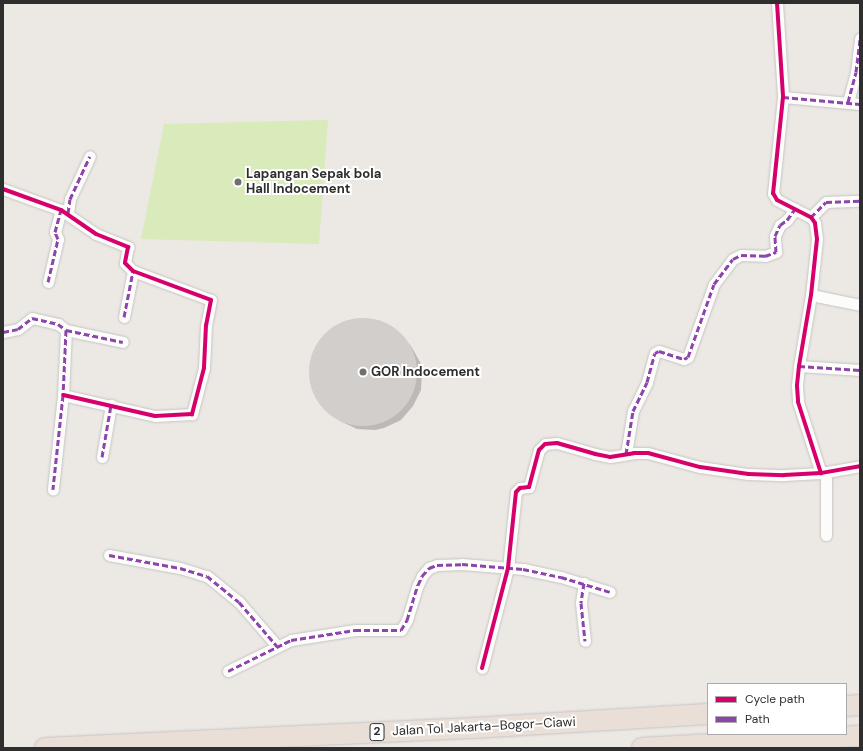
<!DOCTYPE html>
<html>
<head>
<meta charset="utf-8">
<style>
	body { margin:0 }
	#map { position:relative; width:863px; height:751px; overflow:hidden; background:#ece8e4; font-family:"DM Sans",sans-serif }
	div>[style] { position:absolute }
	.pitch>* { inset:0; background:#d9eabb }
	.shadow>* { inset:0; background:#0003 }
	.building>* { inset:0; background:#d1cecb }
	.round { border-radius:50% }
	.roads { filter:drop-shadow(0 0 1px #c5c4c5) drop-shadow(0 0 1px #c5c4c5) }
	.minor>* { height:11px; margin:-5.5px; padding:0 5.5px; transform-origin:5.5px; border-radius:5.5px; background:#fcfcfb }
	.motorway>* { height:20px; margin:-10px; padding:0 10px; transform-origin:10px; border-radius:10px; background:#eadfd6 }
	.quiet>* { height:3px; margin-top:-1.5px; transform-origin:0; background:repeating-linear-gradient(90deg,#8e44ad 0 6px,transparent 0 9px) }
	.cycleway>* { height:4px; margin:-2px; padding:0 2px; transform-origin:2px; border-radius:2px; background:#d6006c }
	.dots>* { width:11px; height:11px; translate:-50% -50%; box-sizing:border-box; border:2px solid #fff; border-radius:50% }
	span { translate:-50% -50%; white-space:nowrap; text-align:center; line-height:1.15; -webkit-text-stroke:4px #fff; paint-order:stroke }
	.shield-label span { padding:1px 3px; background:#fff; border:1px solid; border-radius:3px; -webkit-text-stroke-width:0 }
	.shield-label { font-size:12px; color:#2e2e2e; font-weight:700 }
	.poi-label { font-size:13px; color:#2e2e2e; font-weight:700 }
	.left { translate:0 -50%; text-align:left }
	.street-label { font-size:13px; color:#2e2e2e }
	.frame { position:absolute; inset:0; border:4px solid #2e2e2e; pointer-events:none }
	.legend { position:absolute; left:707px; top:683px; width:140px; height:52px; box-sizing:border-box; background:#fff; border:1px solid #ababab; margin:0; padding:5px 7px; list-style:none; font-size:12px; color:#2e2e2e }
	.legend li { display:flex; align-items:center; gap:8px; height:20px }
	.legend b { width:20px; border:1px solid #ababab }
</style>
</head>
<body>
<div id="map">
	<div class="pitch">
		<i style="clip-path:polygon(328px 120px,319px 244px,141px 239px,164px 124px)"></i>
	</div>
	<div class="shadow">
		<i style="clip-path:polygon(357px 319px,375px 320px,392px 327px,411px 346px,420px 362px,422px 371px,421px 390px,413px 406px,401px 420px,384px 428px,375px 430px,357px 429px,340px 421px,321px 403px,313px 387px,310px 368px,312px 359px,319px 342px,332px 329px,348px 321px)"></i>
	</div>
	<div class="building">
		<i class="round" style="left:309px;top:318px;width:108px;height:108px"></i>
	</div>
	<div class="roads">
		<div class="minor">
			<i style="left:777px;top:3px;width:94px;rotate:86.3deg"></i>
			<i style="left:783px;top:97px;width:97px;rotate:95.9deg"></i>
			<i style="left:773px;top:193px;width:8px;rotate:60deg"></i>
			<i style="left:777px;top:200px;width:38px;rotate:27deg"></i>
			<i style="left:811px;top:217px;width:7px;rotate:56deg"></i>
			<i style="left:815px;top:223px;width:16px;rotate:83deg"></i>
			<i style="left:817px;top:239px;width:56px;rotate:96.1deg"></i>
			<i style="left:811px;top:295px;width:72px;rotate:99.6deg"></i>
			<i style="left:799px;top:366px;width:20px;rotate:96deg"></i>
			<i style="left:797px;top:386px;width:16px;rotate:86deg"></i>
			<i style="left:798px;top:402px;width:75px;rotate:72.1deg"></i>
			<i style="left:821px;top:473px;width:40px;rotate:-10deg"></i>
			<i style="left:783px;top:97px;width:77px;rotate:5.2deg"></i>
			<i style="left:848px;top:102px;width:31px;rotate:-75deg"></i>
			<i style="left:856px;top:72px;width:34px;rotate:-83deg"></i>
			<i style="left:3px;top:189px;width:62px;rotate:19.9deg"></i>
			<i style="left:61px;top:210px;width:42px;rotate:34.4deg"></i>
			<i style="left:96px;top:234px;width:35px;rotate:22deg"></i>
			<i style="left:128px;top:247px;width:16px;rotate:101deg"></i>
			<i style="left:125px;top:263px;width:11px;rotate:45deg"></i>
			<i style="left:133px;top:271px;width:83px;rotate:20.4deg"></i>
			<i style="left:211px;top:300px;width:25px;rotate:101deg"></i>
			<i style="left:206px;top:325px;width:43px;rotate:92.7deg"></i>
			<i style="left:204px;top:368px;width:48px;rotate:104.6deg"></i>
			<i style="left:192px;top:414px;width:37px;rotate:177deg"></i>
			<i style="left:155px;top:416px;width:94px;rotate:-167.1deg"></i>
			<i style="left:68px;top:213px;width:14px;rotate:-82deg"></i>
			<i style="left:70px;top:199px;width:47px;rotate:-65.1deg"></i>
			<i style="left:811px;top:217px;width:21px;rotate:-45deg"></i>
			<i style="left:826px;top:202px;width:34px;rotate:-2deg"></i>
			<i style="left:48px;top:282px;width:44px;rotate:-76.9deg"></i>
			<i style="left:58px;top:239px;width:8px;rotate:-113deg"></i>
			<i style="left:55px;top:232px;width:23px;rotate:-75deg"></i>
			<i style="left:811px;top:295px;width:50px;rotate:11.5deg"></i>
			<i style="left:124px;top:317px;width:47px;rotate:-78.9deg"></i>
			<i style="left:66px;top:330px;width:58px;rotate:11.9deg"></i>
			<i style="left:3px;top:332px;width:15px;rotate:-11deg"></i>
			<i style="left:18px;top:329px;width:18px;rotate:-38deg"></i>
			<i style="left:32px;top:318px;width:27px;rotate:13deg"></i>
			<i style="left:58px;top:324px;width:10px;rotate:37deg"></i>
			<i style="left:66px;top:330px;width:65px;rotate:92.6deg"></i>
			<i style="left:63px;top:395px;width:95px;rotate:96.1deg"></i>
			<i style="left:799px;top:366px;width:61px;rotate:3.8deg"></i>
			<i style="left:626px;top:454px;width:44px;rotate:-80.8deg"></i>
			<i style="left:633px;top:411px;width:32px;rotate:-64deg"></i>
			<i style="left:647px;top:382px;width:30px;rotate:-75deg"></i>
			<i style="left:655px;top:353px;width:4px;rotate:-27deg"></i>
			<i style="left:659px;top:351px;width:26px;rotate:18deg"></i>
			<i style="left:684px;top:359px;width:4px;rotate:-27deg"></i>
			<i style="left:688px;top:357px;width:77px;rotate:-70.4deg"></i>
			<i style="left:714px;top:284px;width:31px;rotate:-53deg"></i>
			<i style="left:733px;top:259px;width:9px;rotate:-27deg"></i>
			<i style="left:741px;top:255px;width:24px;rotate:2deg"></i>
			<i style="left:765px;top:256px;width:12px;rotate:-20deg"></i>
			<i style="left:776px;top:252px;width:16px;rotate:-94deg"></i>
			<i style="left:775px;top:236px;width:12px;rotate:-66deg"></i>
			<i style="left:780px;top:225px;width:9px;rotate:-36deg"></i>
			<i style="left:787px;top:220px;width:14px;rotate:-54deg"></i>
			<i style="left:102px;top:457px;width:53px;rotate:-80.2deg"></i>
			<i style="left:826px;top:535px;width:63px;rotate:-90deg"></i>
			<i style="left:109px;top:555px;width:72px;rotate:10.4deg"></i>
			<i style="left:180px;top:568px;width:28px;rotate:17deg"></i>
			<i style="left:207px;top:576px;width:41px;rotate:39.1deg"></i>
			<i style="left:239px;top:602px;width:58px;rotate:49.2deg"></i>
			<i style="left:584px;top:583px;width:20px;rotate:99deg"></i>
			<i style="left:581px;top:603px;width:38px;rotate:84deg"></i>
			<i style="left:482px;top:668px;width:103px;rotate:-75.4deg"></i>
			<i style="left:508px;top:568px;width:76px;rotate:-84deg"></i>
			<i style="left:516px;top:492px;width:6px;rotate:-45deg"></i>
			<i style="left:520px;top:488px;width:9px;rotate:-6deg"></i>
			<i style="left:529px;top:487px;width:38px;rotate:-75deg"></i>
			<i style="left:539px;top:450px;width:8px;rotate:-45deg"></i>
			<i style="left:545px;top:444px;width:12px;rotate:-5deg"></i>
			<i style="left:557px;top:443px;width:40px;rotate:16deg"></i>
			<i style="left:595px;top:454px;width:15px;rotate:11deg"></i>
			<i style="left:610px;top:457px;width:24px;rotate:-9deg"></i>
			<i style="left:634px;top:453px;width:14px"></i>
			<i style="left:648px;top:453px;width:54px;rotate:15.1deg"></i>
			<i style="left:700px;top:467px;width:49px;rotate:8.3deg"></i>
			<i style="left:748px;top:474px;width:36px;rotate:2deg"></i>
			<i style="left:784px;top:475px;width:37px;rotate:-3deg"></i>
			<i style="left:228px;top:671px;width:70px;rotate:-26.2deg"></i>
			<i style="left:291px;top:640px;width:65px;rotate:-8.9deg"></i>
			<i style="left:355px;top:630px;width:46px"></i>
			<i style="left:401px;top:630px;width:12px;rotate:-59deg"></i>
			<i style="left:407px;top:620px;width:37px;rotate:-73deg"></i>
			<i style="left:418px;top:585px;width:10px;rotate:-66deg"></i>
			<i style="left:422px;top:576px;width:11px;rotate:-49deg"></i>
			<i style="left:429px;top:568px;width:9px;rotate:-21deg"></i>
			<i style="left:437px;top:565px;width:25px;rotate:-2deg"></i>
			<i style="left:462px;top:564px;width:61px;rotate:4.7deg"></i>
			<i style="left:523px;top:569px;width:39px;rotate:12deg"></i>
			<i style="left:561px;top:577px;width:51px;rotate:17deg"></i>
		</div>
		<div class="motorway">
			<i style="left:846px;top:706px;width:14px;rotate:-4deg"></i>
			<i style="left:45px;top:748px;width:428px;rotate:-2.7deg"></i>
			<i style="left:473px;top:728px;width:235px;rotate:-3.4deg"></i>
			<i style="left:642px;top:748px;width:218px;rotate:-3.2deg"></i>
		</div>
	</div>
	<div class="quiet">
		<i style="left:783px;top:97px;width:77px;rotate:5.2deg"></i>
		<i style="left:848px;top:102px;width:31px;rotate:-75deg"></i>
		<i style="left:856px;top:72px;width:34px;rotate:-83deg"></i>
		<i style="left:68px;top:213px;width:14px;rotate:-82deg"></i>
		<i style="left:70px;top:199px;width:47px;rotate:-65.1deg"></i>
		<i style="left:811px;top:217px;width:21px;rotate:-45deg"></i>
		<i style="left:826px;top:202px;width:34px;rotate:-2deg"></i>
		<i style="left:48px;top:282px;width:44px;rotate:-76.9deg"></i>
		<i style="left:58px;top:239px;width:8px;rotate:-113deg"></i>
		<i style="left:55px;top:232px;width:23px;rotate:-75deg"></i>
		<i style="left:124px;top:317px;width:47px;rotate:-78.9deg"></i>
		<i style="left:66px;top:330px;width:58px;rotate:11.9deg"></i>
		<i style="left:3px;top:332px;width:15px;rotate:-11deg"></i>
		<i style="left:18px;top:329px;width:18px;rotate:-38deg"></i>
		<i style="left:32px;top:318px;width:27px;rotate:13deg"></i>
		<i style="left:58px;top:324px;width:10px;rotate:37deg"></i>
		<i style="left:66px;top:330px;width:65px;rotate:92.6deg"></i>
		<i style="left:63px;top:395px;width:95px;rotate:96.1deg"></i>
		<i style="left:799px;top:366px;width:61px;rotate:3.8deg"></i>
		<i style="left:624px;top:455px;width:2px;rotate:-27deg"></i>
		<i style="left:626px;top:454px;width:44px;rotate:-80.8deg"></i>
		<i style="left:633px;top:411px;width:32px;rotate:-64deg"></i>
		<i style="left:647px;top:382px;width:30px;rotate:-75deg"></i>
		<i style="left:655px;top:353px;width:4px;rotate:-27deg"></i>
		<i style="left:659px;top:351px;width:26px;rotate:18deg"></i>
		<i style="left:684px;top:359px;width:4px;rotate:-27deg"></i>
		<i style="left:688px;top:357px;width:77px;rotate:-70.4deg"></i>
		<i style="left:714px;top:284px;width:31px;rotate:-53deg"></i>
		<i style="left:733px;top:259px;width:9px;rotate:-27deg"></i>
		<i style="left:741px;top:255px;width:24px;rotate:2deg"></i>
		<i style="left:765px;top:256px;width:12px;rotate:-20deg"></i>
		<i style="left:776px;top:252px;width:16px;rotate:-94deg"></i>
		<i style="left:775px;top:236px;width:12px;rotate:-66deg"></i>
		<i style="left:780px;top:225px;width:9px;rotate:-36deg"></i>
		<i style="left:787px;top:220px;width:14px;rotate:-54deg"></i>
		<i style="left:102px;top:457px;width:53px;rotate:-80.2deg"></i>
		<i style="left:109px;top:555px;width:72px;rotate:10.4deg"></i>
		<i style="left:180px;top:568px;width:28px;rotate:17deg"></i>
		<i style="left:207px;top:576px;width:41px;rotate:39.1deg"></i>
		<i style="left:239px;top:602px;width:58px;rotate:49.2deg"></i>
		<i style="left:584px;top:583px;width:20px;rotate:99deg"></i>
		<i style="left:581px;top:603px;width:38px;rotate:84deg"></i>
		<i style="left:228px;top:671px;width:70px;rotate:-26.2deg"></i>
		<i style="left:291px;top:640px;width:65px;rotate:-8.9deg"></i>
		<i style="left:355px;top:630px;width:46px"></i>
		<i style="left:401px;top:630px;width:12px;rotate:-59deg"></i>
		<i style="left:407px;top:620px;width:37px;rotate:-73deg"></i>
		<i style="left:418px;top:585px;width:10px;rotate:-66deg"></i>
		<i style="left:422px;top:576px;width:11px;rotate:-49deg"></i>
		<i style="left:429px;top:568px;width:9px;rotate:-21deg"></i>
		<i style="left:437px;top:565px;width:25px;rotate:-2deg"></i>
		<i style="left:462px;top:564px;width:61px;rotate:4.7deg"></i>
		<i style="left:523px;top:569px;width:39px;rotate:12deg"></i>
		<i style="left:561px;top:577px;width:51px;rotate:17deg"></i>
	</div>
	<div class="cycleway">
		<i style="left:777px;top:3px;width:94px;rotate:86.3deg"></i>
		<i style="left:783px;top:97px;width:97px;rotate:95.9deg"></i>
		<i style="left:773px;top:193px;width:8px;rotate:60deg"></i>
		<i style="left:777px;top:200px;width:38px;rotate:27deg"></i>
		<i style="left:811px;top:217px;width:7px;rotate:56deg"></i>
		<i style="left:815px;top:223px;width:16px;rotate:83deg"></i>
		<i style="left:817px;top:239px;width:56px;rotate:96.1deg"></i>
		<i style="left:811px;top:295px;width:72px;rotate:99.6deg"></i>
		<i style="left:799px;top:366px;width:20px;rotate:96deg"></i>
		<i style="left:797px;top:386px;width:16px;rotate:86deg"></i>
		<i style="left:798px;top:402px;width:75px;rotate:72.1deg"></i>
		<i style="left:821px;top:473px;width:40px;rotate:-10deg"></i>
		<i style="left:3px;top:189px;width:62px;rotate:19.9deg"></i>
		<i style="left:61px;top:210px;width:42px;rotate:34.4deg"></i>
		<i style="left:96px;top:234px;width:35px;rotate:22deg"></i>
		<i style="left:128px;top:247px;width:16px;rotate:101deg"></i>
		<i style="left:125px;top:263px;width:11px;rotate:45deg"></i>
		<i style="left:133px;top:271px;width:83px;rotate:20.4deg"></i>
		<i style="left:211px;top:300px;width:25px;rotate:101deg"></i>
		<i style="left:206px;top:325px;width:43px;rotate:92.7deg"></i>
		<i style="left:204px;top:368px;width:48px;rotate:104.6deg"></i>
		<i style="left:192px;top:414px;width:37px;rotate:177deg"></i>
		<i style="left:155px;top:416px;width:94px;rotate:-167.1deg"></i>
		<i style="left:482px;top:668px;width:103px;rotate:-75.4deg"></i>
		<i style="left:508px;top:568px;width:76px;rotate:-84deg"></i>
		<i style="left:516px;top:492px;width:6px;rotate:-45deg"></i>
		<i style="left:520px;top:488px;width:9px;rotate:-6deg"></i>
		<i style="left:529px;top:487px;width:38px;rotate:-75deg"></i>
		<i style="left:539px;top:450px;width:8px;rotate:-45deg"></i>
		<i style="left:545px;top:444px;width:12px;rotate:-5deg"></i>
		<i style="left:557px;top:443px;width:40px;rotate:16deg"></i>
		<i style="left:595px;top:454px;width:15px;rotate:11deg"></i>
		<i style="left:610px;top:457px;width:24px;rotate:-9deg"></i>
		<i style="left:634px;top:453px;width:14px"></i>
		<i style="left:648px;top:453px;width:54px;rotate:15.1deg"></i>
		<i style="left:700px;top:467px;width:49px;rotate:8.3deg"></i>
		<i style="left:748px;top:474px;width:36px;rotate:2deg"></i>
		<i style="left:784px;top:475px;width:37px;rotate:-3deg"></i>
	</div>
	<div class="dots">
		<i style="left:238px;top:182px;background:#706f6e"></i>
		<i style="left:363px;top:372px;background:#706f6e"></i>
	</div>
	<div class="shield-label">
		<span style="left:377px;top:732px">2</span>
	</div>
	<div class="poi-label">
		<span class="left" style="left:246px;top:182px">Lapangan Sepak bola<br>Hall Indocement</span>
		<span class="left" style="left:371px;top:372px">GOR Indocement</span>
	</div>
	<div class="street-label">
		<span style="left:484px;top:727px;rotate:-3deg">Jalan Tol Jakarta–Bogor–Ciawi</span>
	</div>
	<div class="frame"></div>
	<ul class="legend">
	<li><b style="height:5px;background:#d6006c"></b>Cycle path</li>
	<li><b style="height:5px;background:#8e44ad"></b>Path</li>
	</ul>
</div>
</body>
</html>
